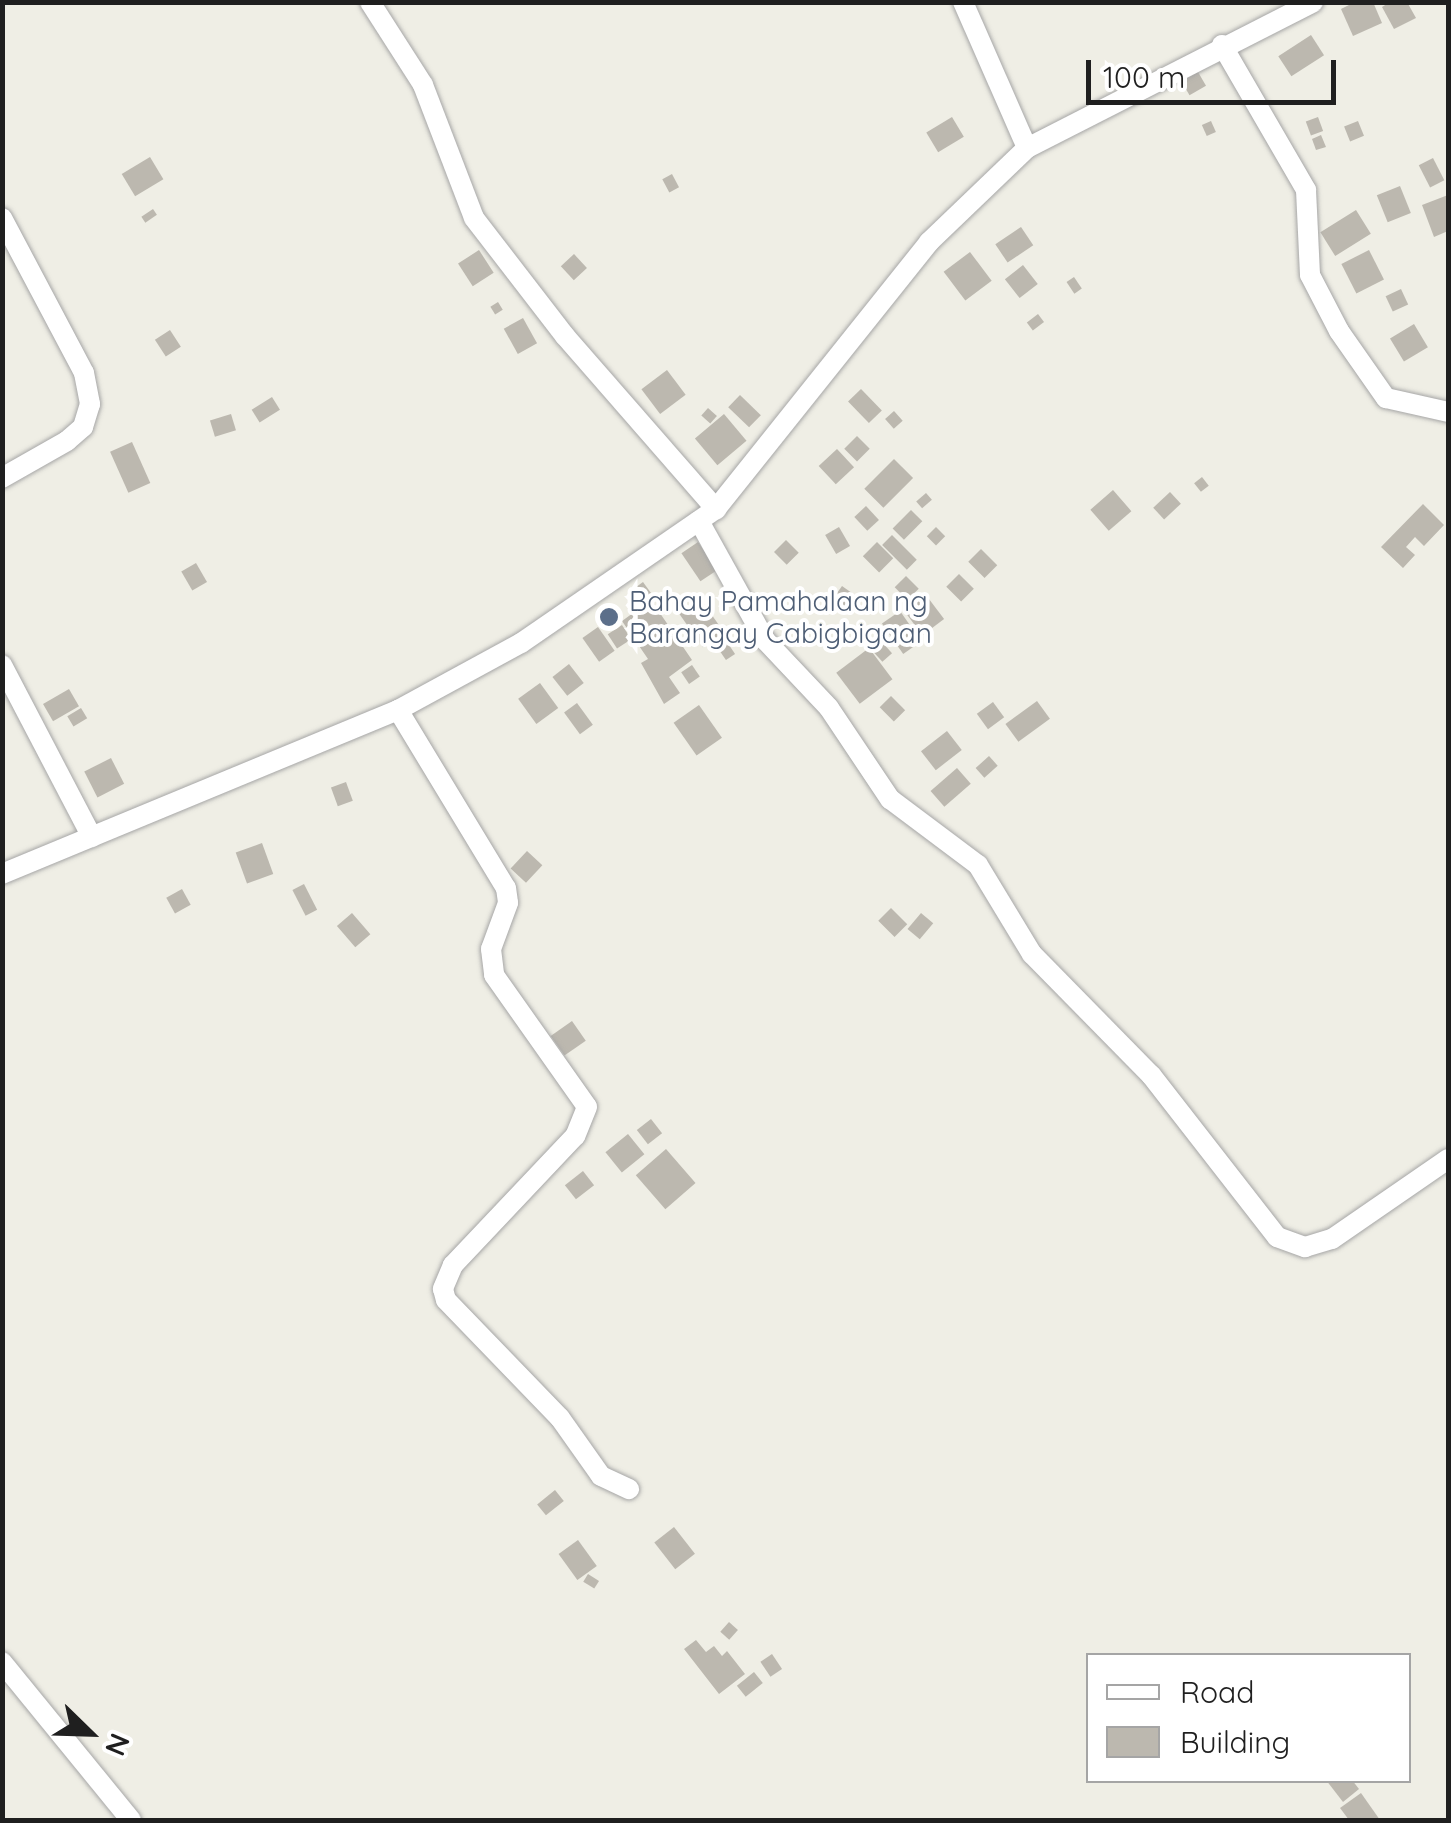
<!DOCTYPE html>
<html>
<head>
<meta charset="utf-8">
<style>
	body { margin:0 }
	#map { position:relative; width:1451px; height:1823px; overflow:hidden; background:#efeee5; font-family:Quicksand,sans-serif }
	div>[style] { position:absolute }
	.building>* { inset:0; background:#bcb8af; transform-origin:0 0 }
	.roads { filter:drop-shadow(0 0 2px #a6a6a6) drop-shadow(0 0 2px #a6a6a6) }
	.minor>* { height:20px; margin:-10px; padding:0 10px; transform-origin:10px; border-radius:10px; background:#fff }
	.dots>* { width:28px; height:28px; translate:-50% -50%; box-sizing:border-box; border:5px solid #fff; border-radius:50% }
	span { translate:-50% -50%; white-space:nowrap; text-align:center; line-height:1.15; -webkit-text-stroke:8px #fff; paint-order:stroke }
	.service-label { font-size:28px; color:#4e5e75 }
	.left { translate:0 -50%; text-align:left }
	.frame { position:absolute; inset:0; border:5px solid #1f1f1f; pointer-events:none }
	.legend { position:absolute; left:1086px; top:1653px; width:325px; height:130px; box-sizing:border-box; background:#fff; border:2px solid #a5a5a5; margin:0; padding:12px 18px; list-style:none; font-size:30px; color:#1f1f1f }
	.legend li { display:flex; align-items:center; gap:20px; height:50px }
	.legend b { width:50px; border:2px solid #a5a5a5 }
	.north { position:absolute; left:40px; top:1683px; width:100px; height:100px; -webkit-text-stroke:8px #fff; paint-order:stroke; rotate:113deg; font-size:28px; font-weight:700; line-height:40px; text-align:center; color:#1f1f1f }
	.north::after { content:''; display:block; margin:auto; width:35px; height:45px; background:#1f1f1f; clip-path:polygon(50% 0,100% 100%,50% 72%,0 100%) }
	.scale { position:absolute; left:1086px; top:60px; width:250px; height:45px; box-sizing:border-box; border:5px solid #1f1f1f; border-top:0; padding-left:12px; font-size:30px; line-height:35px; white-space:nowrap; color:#1f1f1f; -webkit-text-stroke:8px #fff; paint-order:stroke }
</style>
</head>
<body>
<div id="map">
	<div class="building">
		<i style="clip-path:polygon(1355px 2px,1373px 2px,1382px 23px,1353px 36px,1341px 9px)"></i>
		<i style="clip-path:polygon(1390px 2px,1407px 2px,1416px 18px,1394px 29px,1382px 7px)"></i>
		<i style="left:1311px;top:35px;width:24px;height:39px;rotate:57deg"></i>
		<i style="left:1198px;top:72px;width:16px;height:19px;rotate:60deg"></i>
		<i style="left:952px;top:117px;width:23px;height:30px;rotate:59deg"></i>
		<i style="left:1318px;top:117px;width:15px;height:13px;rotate:70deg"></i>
		<i style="left:1211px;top:121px;width:12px;height:10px;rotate:66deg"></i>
		<i style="left:1358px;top:121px;width:16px;height:15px;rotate:68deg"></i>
		<i style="clip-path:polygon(1321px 135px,1326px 147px,1316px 150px,1312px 139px)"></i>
		<i style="left:150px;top:157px;width:26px;height:33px;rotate:59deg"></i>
		<i style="left:1433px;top:158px;width:25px;height:16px;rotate:63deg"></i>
		<i style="left:672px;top:174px;width:15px;height:11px;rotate:62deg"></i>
		<i style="left:1400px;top:186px;width:29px;height:25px;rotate:68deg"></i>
		<i style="clip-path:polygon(1448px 195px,1448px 231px,1434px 237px,1422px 205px)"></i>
		<i style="left:153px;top:209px;width:7px;height:14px;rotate:56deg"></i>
		<i style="left:1356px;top:210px;width:28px;height:42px;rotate:58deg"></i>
		<i style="left:1021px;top:227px;width:22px;height:31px;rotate:56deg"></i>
		<i style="left:479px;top:250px;width:27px;height:25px;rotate:57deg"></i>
		<i style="left:1369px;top:250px;width:33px;height:31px;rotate:63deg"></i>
		<i style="left:970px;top:252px;width:36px;height:33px;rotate:53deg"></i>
		<i style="left:574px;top:254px;width:19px;height:18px;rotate:47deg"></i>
		<i style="left:1023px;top:265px;width:24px;height:23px;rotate:52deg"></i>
		<i style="left:1074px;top:277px;width:14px;height:9px;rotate:56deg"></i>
		<i style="left:1401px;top:289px;width:17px;height:17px;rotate:65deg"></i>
		<i style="left:498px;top:302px;width:9px;height:9px;rotate:58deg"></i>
		<i style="left:1038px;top:314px;width:10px;height:14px;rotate:53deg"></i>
		<i style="left:523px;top:318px;width:29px;height:22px;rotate:61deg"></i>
		<i style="left:1414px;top:324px;width:27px;height:28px;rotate:59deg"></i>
		<i style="left:170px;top:330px;width:20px;height:18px;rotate:57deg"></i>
		<i style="left:667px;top:370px;width:31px;height:32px;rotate:53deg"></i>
		<i style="left:861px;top:389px;width:30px;height:18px;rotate:46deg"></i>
		<i style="left:740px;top:395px;width:29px;height:17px;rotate:44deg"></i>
		<i style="left:272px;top:397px;width:15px;height:24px;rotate:58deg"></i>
		<i style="left:708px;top:408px;width:12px;height:10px;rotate:42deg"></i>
		<i style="left:894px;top:411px;width:13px;height:12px;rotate:48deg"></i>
		<i style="left:231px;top:414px;width:17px;height:22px;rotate:73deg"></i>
		<i style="left:724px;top:414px;width:35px;height:38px;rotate:50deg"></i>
		<i style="left:857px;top:436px;width:18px;height:18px;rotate:45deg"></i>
		<i style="left:132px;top:442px;width:45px;height:24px;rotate:66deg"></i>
		<i style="left:837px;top:449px;width:25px;height:25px;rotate:47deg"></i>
		<i style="left:894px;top:459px;width:27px;height:42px;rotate:45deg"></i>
		<i style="left:1202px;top:477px;width:11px;height:10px;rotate:52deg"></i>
		<i style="left:1113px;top:490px;width:28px;height:30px;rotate:49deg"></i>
		<i style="left:1170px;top:492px;width:16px;height:23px;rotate:47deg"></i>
		<i style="left:926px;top:493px;width:9px;height:13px;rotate:49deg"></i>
		<i style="clip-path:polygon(1423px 504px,1444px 525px,1424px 546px,1415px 537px,1406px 547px,1415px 555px,1403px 568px,1381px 547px)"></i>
		<i style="left:866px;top:506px;width:19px;height:16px;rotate:47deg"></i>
		<i style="left:911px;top:510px;width:16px;height:26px;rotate:45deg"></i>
		<i style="left:839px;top:527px;width:22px;height:16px;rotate:60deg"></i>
		<i style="left:936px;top:527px;width:13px;height:13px;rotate:45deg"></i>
		<i style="left:892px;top:535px;width:35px;height:14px;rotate:45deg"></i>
		<i style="left:786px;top:540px;width:18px;height:17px;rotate:45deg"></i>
		<i style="left:698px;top:542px;width:34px;height:20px;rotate:56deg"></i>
		<i style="left:877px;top:542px;width:23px;height:20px;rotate:45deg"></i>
		<i style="left:981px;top:549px;width:23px;height:18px;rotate:45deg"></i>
		<i style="left:196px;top:563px;width:22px;height:17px;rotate:60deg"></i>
		<i style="left:959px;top:574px;width:21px;height:18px;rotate:45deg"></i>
		<i style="left:906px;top:576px;width:18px;height:16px;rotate:45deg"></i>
		<i style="left:643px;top:582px;width:17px;height:14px;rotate:54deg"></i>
		<i style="left:842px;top:586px;width:16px;height:21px;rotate:35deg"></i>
		<i style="left:926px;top:595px;width:30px;height:27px;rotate:53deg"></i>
		<i style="left:700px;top:598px;width:42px;height:26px;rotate:55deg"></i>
		<i style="clip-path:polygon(651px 600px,692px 660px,669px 677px,680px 693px,664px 704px,641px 663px,648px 659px,622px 621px)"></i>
		<i style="left:612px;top:604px;width:18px;height:18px;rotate:56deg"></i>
		<i style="left:900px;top:611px;width:37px;height:22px;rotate:55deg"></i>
		<i style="left:622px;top:625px;width:17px;height:17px;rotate:57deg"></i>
		<i style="left:598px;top:627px;width:29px;height:19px;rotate:55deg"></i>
		<i style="left:725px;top:639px;width:18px;height:11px;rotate:56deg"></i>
		<i style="left:882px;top:642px;width:15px;height:13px;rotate:48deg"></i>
		<i style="left:869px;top:648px;width:39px;height:41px;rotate:53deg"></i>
		<i style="left:569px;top:664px;width:24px;height:21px;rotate:52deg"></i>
		<i style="left:692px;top:665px;width:14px;height:13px;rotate:56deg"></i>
		<i style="left:540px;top:683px;width:31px;height:27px;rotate:54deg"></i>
		<i style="left:69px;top:689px;width:20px;height:30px;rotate:60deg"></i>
		<i style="left:891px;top:696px;width:20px;height:16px;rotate:45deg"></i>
		<i style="left:1037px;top:701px;width:22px;height:39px;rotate:54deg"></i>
		<i style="left:993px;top:702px;width:19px;height:20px;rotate:54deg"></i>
		<i style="left:577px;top:703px;width:27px;height:16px;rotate:54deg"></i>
		<i style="left:699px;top:705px;width:40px;height:31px;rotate:55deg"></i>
		<i style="left:81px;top:708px;width:12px;height:16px;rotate:59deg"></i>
		<i style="left:947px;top:731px;width:24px;height:33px;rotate:52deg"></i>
		<i style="left:989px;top:756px;width:13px;height:18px;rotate:48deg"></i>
		<i style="left:111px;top:758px;width:29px;height:30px;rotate:63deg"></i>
		<i style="left:957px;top:768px;width:21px;height:35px;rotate:49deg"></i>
		<i style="left:346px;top:782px;width:20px;height:16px;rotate:70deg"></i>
		<i style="left:262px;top:843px;width:33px;height:28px;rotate:70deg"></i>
		<i style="left:527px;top:851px;width:21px;height:24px;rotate:43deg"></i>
		<i style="left:304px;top:884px;width:29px;height:13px;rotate:63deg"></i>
		<i style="left:182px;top:889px;width:18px;height:18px;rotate:61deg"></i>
		<i style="left:891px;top:908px;width:23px;height:18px;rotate:45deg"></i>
		<i style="left:352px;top:913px;width:28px;height:20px;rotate:49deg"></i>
		<i style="left:921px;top:913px;width:16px;height:21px;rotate:40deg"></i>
		<i style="left:572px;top:1021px;width:24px;height:26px;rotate:55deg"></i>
		<i style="left:651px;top:1119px;width:18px;height:18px;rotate:52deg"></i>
		<i style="left:628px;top:1134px;width:26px;height:29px;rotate:51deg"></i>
		<i style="left:666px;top:1149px;width:45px;height:40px;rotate:49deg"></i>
		<i style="left:583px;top:1171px;width:18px;height:23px;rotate:52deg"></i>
		<i style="left:555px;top:1490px;width:14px;height:23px;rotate:51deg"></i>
		<i style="left:674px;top:1527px;width:34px;height:25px;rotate:52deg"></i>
		<i style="left:578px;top:1540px;width:32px;height:24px;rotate:54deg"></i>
		<i style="left:588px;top:1574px;width:13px;height:9px;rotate:32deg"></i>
		<i style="left:729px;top:1622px;width:12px;height:13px;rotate:42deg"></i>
		<i style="clip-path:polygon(696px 1640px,706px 1652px,714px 1646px,722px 1656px,727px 1651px,745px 1674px,719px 1694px,684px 1649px)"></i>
		<i style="left:772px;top:1654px;width:18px;height:14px;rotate:56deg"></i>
		<i style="left:754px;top:1672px;width:14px;height:22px;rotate:51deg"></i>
		<i style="clip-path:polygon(1326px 1780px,1352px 1780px,1359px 1789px,1343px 1802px)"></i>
		<i style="clip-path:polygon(1361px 1793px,1380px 1820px,1349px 1820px,1340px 1808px)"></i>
	</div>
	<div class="roads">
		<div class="minor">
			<i style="left:370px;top:2px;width:98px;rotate:57.4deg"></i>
			<i style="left:423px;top:85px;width:142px;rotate:69deg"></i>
			<i style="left:474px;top:218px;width:149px;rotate:52.4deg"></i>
			<i style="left:565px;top:336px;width:230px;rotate:48.9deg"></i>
			<i style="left:963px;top:2px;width:159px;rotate:66.3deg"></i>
			<i style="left:1222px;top:45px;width:168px;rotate:59.9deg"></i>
			<i style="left:1306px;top:190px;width:85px;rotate:87.3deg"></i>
			<i style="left:1310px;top:275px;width:63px;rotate:62.6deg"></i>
			<i style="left:1339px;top:331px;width:82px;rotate:55deg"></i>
			<i style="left:1386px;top:398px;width:64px;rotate:12.7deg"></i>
			<i style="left:2px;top:218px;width:175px;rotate:62.1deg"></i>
			<i style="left:84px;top:373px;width:32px;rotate:79deg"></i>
			<i style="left:90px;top:404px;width:24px;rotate:107deg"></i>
			<i style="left:83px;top:427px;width:21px;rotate:139deg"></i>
			<i style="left:67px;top:441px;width:75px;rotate:150.4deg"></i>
			<i style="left:699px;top:521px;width:136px;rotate:61deg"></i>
			<i style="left:765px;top:640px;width:93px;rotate:46.7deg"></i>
			<i style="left:829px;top:708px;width:110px;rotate:56.2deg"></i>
			<i style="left:890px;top:799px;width:110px;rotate:36.9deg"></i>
			<i style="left:978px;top:865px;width:104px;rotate:58.8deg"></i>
			<i style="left:1032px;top:954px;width:170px;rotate:45.5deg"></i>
			<i style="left:1151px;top:1075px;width:205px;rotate:52.1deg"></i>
			<i style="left:1277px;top:1237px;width:30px;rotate:20deg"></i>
			<i style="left:1305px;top:1247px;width:28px;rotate:-17deg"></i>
			<i style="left:1332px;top:1239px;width:141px;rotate:-34.6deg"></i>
			<i style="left:2px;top:665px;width:194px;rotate:62.4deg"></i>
			<i style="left:398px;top:710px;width:208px;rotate:58.8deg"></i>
			<i style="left:506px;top:888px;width:15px;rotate:82deg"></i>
			<i style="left:508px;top:903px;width:49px;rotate:110.3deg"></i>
			<i style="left:491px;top:949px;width:26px;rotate:83deg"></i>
			<i style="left:494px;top:975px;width:161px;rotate:54.8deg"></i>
			<i style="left:587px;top:1107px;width:31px;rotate:112deg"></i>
			<i style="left:575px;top:1136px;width:178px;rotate:133.4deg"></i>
			<i style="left:453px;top:1265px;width:26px;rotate:113deg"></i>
			<i style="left:443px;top:1289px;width:11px;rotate:75deg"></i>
			<i style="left:446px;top:1300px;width:164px;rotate:46deg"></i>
			<i style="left:560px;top:1418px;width:71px;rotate:54.7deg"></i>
			<i style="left:601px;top:1476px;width:31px;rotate:25deg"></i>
			<i style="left:2px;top:874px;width:429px;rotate:-22.5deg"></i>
			<i style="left:398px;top:710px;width:140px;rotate:-28.6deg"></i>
			<i style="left:521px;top:643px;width:237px;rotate:-34.5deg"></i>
			<i style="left:716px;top:509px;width:342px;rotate:-51.4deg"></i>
			<i style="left:929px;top:242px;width:136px;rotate:-43.8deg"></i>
			<i style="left:1027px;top:148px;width:321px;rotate:-27deg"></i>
			<i style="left:2px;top:1662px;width:204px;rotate:50.8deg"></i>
		</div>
	</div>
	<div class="dots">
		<i style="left:609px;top:617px;background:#5c6f8a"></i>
	</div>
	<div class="service-label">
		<span class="left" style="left:629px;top:617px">Bahay Pamahalaan ng<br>Barangay Cabigbigaan</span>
	</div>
	<div class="frame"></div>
	<ul class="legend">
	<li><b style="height:12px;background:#fff"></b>Road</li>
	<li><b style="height:28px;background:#bcb8af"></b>Building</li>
	</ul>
	<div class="north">N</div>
	<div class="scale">100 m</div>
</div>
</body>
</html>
